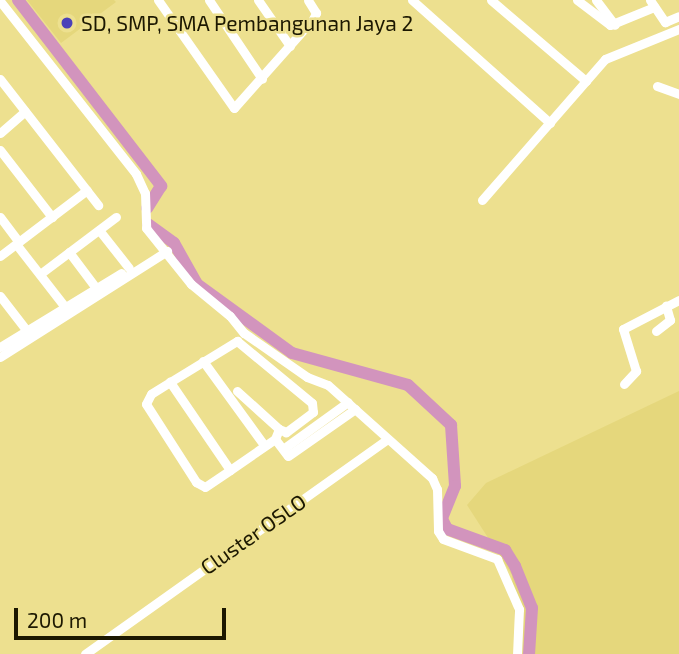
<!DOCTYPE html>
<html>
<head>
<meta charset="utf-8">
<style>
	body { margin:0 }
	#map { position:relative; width:679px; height:654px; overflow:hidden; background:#ede08f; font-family:"Exo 2",sans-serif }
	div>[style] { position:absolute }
	.built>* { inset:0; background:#e5d77c }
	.river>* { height:12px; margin:-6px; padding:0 6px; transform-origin:6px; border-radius:6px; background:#d294bd }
	.minor>* { height:9px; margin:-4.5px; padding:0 4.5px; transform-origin:4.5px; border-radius:4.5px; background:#fff }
	.dots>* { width:19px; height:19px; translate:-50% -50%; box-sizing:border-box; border:4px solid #ede08f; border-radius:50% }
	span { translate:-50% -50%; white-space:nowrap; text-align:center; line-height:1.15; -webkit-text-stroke:5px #ede08f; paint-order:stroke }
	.poi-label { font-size:21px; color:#1c1801 }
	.left { translate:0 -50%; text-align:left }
	.street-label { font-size:21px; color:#1c1801 }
	.scale { position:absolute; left:14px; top:608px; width:212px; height:32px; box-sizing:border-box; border:4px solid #1c1801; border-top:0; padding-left:9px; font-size:21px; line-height:24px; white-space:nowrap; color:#1c1801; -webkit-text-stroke:5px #ede08f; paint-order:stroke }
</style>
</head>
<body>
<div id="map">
	<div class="built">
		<i style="clip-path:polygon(27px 0,114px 0,116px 2px,61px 43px)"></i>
		<i style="clip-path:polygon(679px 391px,679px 654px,517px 654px,512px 575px,467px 505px,486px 483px)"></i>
	</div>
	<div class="river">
		<i style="left:18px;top:0;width:235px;rotate:52.4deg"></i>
		<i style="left:161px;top:186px;width:26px;rotate:122deg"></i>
		<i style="left:148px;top:224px;width:32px;rotate:36deg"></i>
		<i style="left:174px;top:243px;width:47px;rotate:60.7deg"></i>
		<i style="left:197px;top:284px;width:117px;rotate:36deg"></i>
		<i style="left:292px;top:353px;width:120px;rotate:15.4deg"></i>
		<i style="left:408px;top:385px;width:59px;rotate:42.9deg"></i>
		<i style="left:451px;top:425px;width:61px;rotate:86.2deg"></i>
		<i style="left:455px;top:486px;width:35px;rotate:112deg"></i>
		<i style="left:442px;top:519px;width:11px;rotate:63deg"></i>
		<i style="left:447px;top:529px;width:62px;rotate:19.9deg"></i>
		<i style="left:505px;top:550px;width:19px;rotate:58deg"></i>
		<i style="left:515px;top:566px;width:45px;rotate:68deg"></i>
		<i style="left:532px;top:608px;width:46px;rotate:93.7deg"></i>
	</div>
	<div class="minor">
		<i style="left:158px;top:0;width:132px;rotate:54.9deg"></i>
		<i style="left:234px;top:108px;width:119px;rotate:-48.4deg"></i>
		<i style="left:313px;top:19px;width:7px;rotate:-63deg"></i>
		<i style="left:316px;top:13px;width:15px;rotate:-122deg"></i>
		<i style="left:209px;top:0;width:95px;rotate:56.1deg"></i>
		<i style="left:258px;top:0;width:56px;rotate:55.2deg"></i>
		<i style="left:412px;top:0;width:185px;rotate:41.7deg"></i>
		<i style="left:491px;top:0;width:125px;rotate:40.5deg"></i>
		<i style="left:577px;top:0;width:41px;rotate:37.1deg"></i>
		<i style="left:610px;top:25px;width:48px;rotate:-22.2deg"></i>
		<i style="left:596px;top:0;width:31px;rotate:53deg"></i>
		<i style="left:650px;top:0;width:27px;rotate:56deg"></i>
		<i style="left:665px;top:22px;width:15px;rotate:-23deg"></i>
		<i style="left:0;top:1px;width:220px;rotate:51.8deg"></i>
		<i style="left:136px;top:174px;width:21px;rotate:65deg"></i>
		<i style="left:145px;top:193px;width:35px;rotate:88deg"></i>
		<i style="left:146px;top:228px;width:72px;rotate:51.2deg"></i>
		<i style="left:191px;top:284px;width:50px;rotate:39.4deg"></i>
		<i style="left:230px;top:316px;width:22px;rotate:51deg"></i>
		<i style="left:244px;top:333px;width:77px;rotate:34.9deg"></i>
		<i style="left:307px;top:377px;width:22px;rotate:21deg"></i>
		<i style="left:328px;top:385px;width:140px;rotate:41.8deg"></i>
		<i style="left:432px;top:478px;width:12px;rotate:66deg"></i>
		<i style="left:437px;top:489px;width:42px;rotate:88.6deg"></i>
		<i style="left:438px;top:531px;width:9px;rotate:58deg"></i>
		<i style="left:443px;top:539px;width:58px;rotate:20.3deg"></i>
		<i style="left:497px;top:559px;width:55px;rotate:66.3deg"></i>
		<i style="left:519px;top:609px;width:45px;rotate:92.5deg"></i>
		<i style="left:0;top:79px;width:160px;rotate:52.1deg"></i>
		<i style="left:657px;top:86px;width:23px;rotate:20deg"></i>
		<i style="left:0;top:133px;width:33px;rotate:-41deg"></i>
		<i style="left:0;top:150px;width:85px;rotate:52.2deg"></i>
		<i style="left:482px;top:200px;width:187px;rotate:-48.9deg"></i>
		<i style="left:605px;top:59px;width:80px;rotate:-22.1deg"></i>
		<i style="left:0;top:217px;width:31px;rotate:53deg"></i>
		<i style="left:99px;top:230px;width:48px;rotate:51.7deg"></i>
		<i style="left:16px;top:244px;width:80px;rotate:52.1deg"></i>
		<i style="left:69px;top:252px;width:45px;rotate:53.1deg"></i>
		<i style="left:0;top:256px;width:109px;rotate:-37.2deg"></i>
		<i style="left:40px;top:274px;width:95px;rotate:-36.9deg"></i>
		<i style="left:0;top:296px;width:44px;rotate:52.4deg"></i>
		<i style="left:656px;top:331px;width:18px;rotate:-38deg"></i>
		<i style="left:670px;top:320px;width:15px;rotate:-106deg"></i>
		<i style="left:0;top:347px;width:142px;rotate:-31.4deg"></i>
		<i style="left:0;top:357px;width:198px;rotate:-32.4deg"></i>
		<i style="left:203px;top:361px;width:104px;rotate:54deg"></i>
		<i style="left:170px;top:382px;width:22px;rotate:148deg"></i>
		<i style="left:151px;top:394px;width:11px;rotate:117deg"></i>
		<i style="left:146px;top:404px;width:93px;rotate:57.3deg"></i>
		<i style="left:196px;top:482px;width:10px;rotate:29deg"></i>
		<i style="left:205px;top:487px;width:30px;rotate:-34deg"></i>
		<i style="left:624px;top:384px;width:18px;rotate:-47deg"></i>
		<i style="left:636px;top:371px;width:44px;rotate:-107.2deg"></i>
		<i style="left:623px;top:329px;width:63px;rotate:-27.4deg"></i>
		<i style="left:237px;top:391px;width:57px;rotate:42.1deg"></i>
		<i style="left:279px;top:429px;width:11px;rotate:112deg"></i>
		<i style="left:275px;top:439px;width:21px;rotate:53deg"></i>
		<i style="left:288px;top:456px;width:82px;rotate:-35deg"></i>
		<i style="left:275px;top:439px;width:55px;rotate:145.4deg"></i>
		<i style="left:230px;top:470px;width:107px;rotate:-124.3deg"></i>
		<i style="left:170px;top:382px;width:79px;rotate:-31.5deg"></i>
		<i style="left:237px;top:341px;width:97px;rotate:39.6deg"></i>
		<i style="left:312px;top:403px;width:9px;rotate:84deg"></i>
		<i style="left:313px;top:412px;width:34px;rotate:143deg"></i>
		<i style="left:286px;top:432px;width:8px;rotate:-157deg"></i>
		<i style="left:283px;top:449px;width:80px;rotate:-35.9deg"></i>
		<i style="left:85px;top:654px;width:371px;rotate:-35.4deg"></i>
	</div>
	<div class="dots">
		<i style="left:67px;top:23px;background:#4b41b8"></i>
	</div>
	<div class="poi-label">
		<span class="left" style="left:81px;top:23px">SD, SMP, SMA Pembangunan Jaya 2</span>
	</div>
	<div class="street-label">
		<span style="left:253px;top:534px;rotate:-35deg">Cluster OSLO</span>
	</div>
	<div class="scale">200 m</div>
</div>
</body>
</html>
